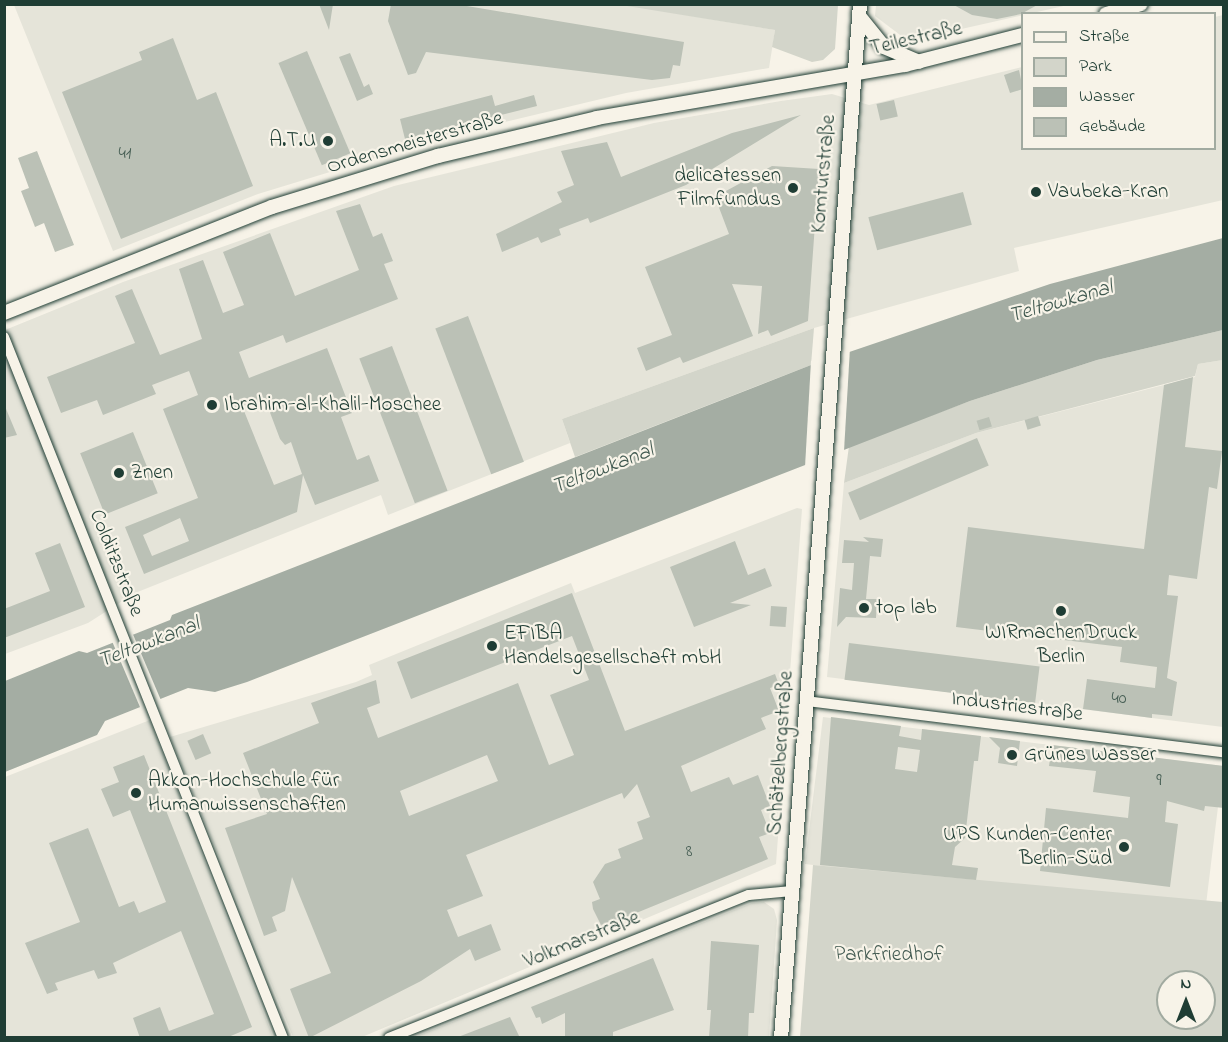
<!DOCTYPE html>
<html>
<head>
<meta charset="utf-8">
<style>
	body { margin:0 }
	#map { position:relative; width:1228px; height:1042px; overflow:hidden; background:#f7f3e8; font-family:"Indie Flower",sans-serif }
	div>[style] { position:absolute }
	.built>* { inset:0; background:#e5e4d9; transform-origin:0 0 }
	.green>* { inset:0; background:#d3d5ca }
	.water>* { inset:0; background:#a4ada3 }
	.pier>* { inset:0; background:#f7f3e8; transform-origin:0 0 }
	.building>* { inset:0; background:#bbc1b6; transform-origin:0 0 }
	.roads { filter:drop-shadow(0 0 2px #1f3d34) drop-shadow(0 0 2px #1f3d34) }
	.street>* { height:10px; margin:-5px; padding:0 5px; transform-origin:5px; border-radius:5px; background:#f7f3e8 }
	.secondary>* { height:14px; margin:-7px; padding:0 7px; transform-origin:7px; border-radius:7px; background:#f7f3e8 }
	.dots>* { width:16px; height:16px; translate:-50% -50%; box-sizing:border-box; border:3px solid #f7f3e8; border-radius:50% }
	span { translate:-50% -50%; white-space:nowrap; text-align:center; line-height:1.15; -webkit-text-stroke:4.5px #f7f3e8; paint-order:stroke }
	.number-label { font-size:18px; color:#465e54 }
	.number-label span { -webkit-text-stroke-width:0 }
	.street-label { font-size:21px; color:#1f3d34 }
	.poi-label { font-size:21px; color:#1f3d34 }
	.right { translate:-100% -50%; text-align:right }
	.left { translate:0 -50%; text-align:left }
	.park-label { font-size:21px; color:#435b52 }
	.water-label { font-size:22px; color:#405950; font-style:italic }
	.frame { position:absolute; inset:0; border:6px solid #1f3d34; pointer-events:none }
	.legend { position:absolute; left:1021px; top:12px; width:195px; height:138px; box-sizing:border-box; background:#f7f3e8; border:2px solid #a1aaa0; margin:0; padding:8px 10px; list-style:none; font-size:18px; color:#1f3d34 }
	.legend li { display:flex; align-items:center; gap:12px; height:30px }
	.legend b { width:30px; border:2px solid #a1aaa0 }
	.north { position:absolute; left:1156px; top:970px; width:60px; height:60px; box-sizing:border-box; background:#f7f3e8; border:2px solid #a1aaa0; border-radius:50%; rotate:0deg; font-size:16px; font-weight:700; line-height:24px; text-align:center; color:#1f3d34 }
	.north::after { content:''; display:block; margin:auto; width:21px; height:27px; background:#1f3d34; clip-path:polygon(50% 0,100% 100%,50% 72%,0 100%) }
</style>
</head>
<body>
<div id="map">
	<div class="built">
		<i style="clip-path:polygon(621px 4px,775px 30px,769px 68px,626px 93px,451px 135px,258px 194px,113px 251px,14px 5px)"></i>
		<i style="clip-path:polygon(876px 5px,1068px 5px,908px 41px,875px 16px)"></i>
		<i style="clip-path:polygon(1223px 15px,1223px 200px,1014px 248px,1019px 271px,814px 328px,562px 419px,570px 443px,388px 515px,381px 495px,135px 593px,88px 623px,5px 654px,5px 330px,123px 282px,394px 186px,654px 123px,781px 101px,832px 94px,869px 105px,1022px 67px,1022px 148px,1214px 148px,1215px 17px)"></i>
		<i style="clip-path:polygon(1223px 360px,1223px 727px,827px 677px,844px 483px,976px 433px,1195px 377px,1198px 364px)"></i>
		<i style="clip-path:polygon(797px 508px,802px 509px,776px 864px,362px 1037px,293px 1037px,170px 737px,356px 682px,372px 675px,369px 665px,571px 583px,575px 593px)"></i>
		<i style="left:823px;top:717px;width:403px;height:148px;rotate:7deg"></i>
		<i style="clip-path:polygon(150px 720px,273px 1037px,5px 1038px,5px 777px)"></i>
		<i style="clip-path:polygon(764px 902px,774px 909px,777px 920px,769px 1037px,412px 1038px,752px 903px)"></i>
	</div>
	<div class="green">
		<i style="clip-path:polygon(621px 5px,838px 5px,835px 49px,823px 60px,812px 62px,772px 47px,775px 30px)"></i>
		<i style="clip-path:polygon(814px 328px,811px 365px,575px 457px,562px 419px)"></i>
		<i style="clip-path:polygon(1223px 330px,1223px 360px,1198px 364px,1195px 376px,976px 433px,844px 483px,849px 446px,970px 401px,1097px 360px)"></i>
		<i style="clip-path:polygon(evenodd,813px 865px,1223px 902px,1223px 1037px,800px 1037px,813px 865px,1168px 982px,1204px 982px,1204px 1018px,1168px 1018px,1168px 982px)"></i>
	</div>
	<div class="water">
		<i style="clip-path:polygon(1223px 238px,1223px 330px,1097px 360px,970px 401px,247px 682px,215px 692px,188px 688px,105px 721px,97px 735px,5px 772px,5px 681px,79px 651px,87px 653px,170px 620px,172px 615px,811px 365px,1050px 284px)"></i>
	</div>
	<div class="pier">
		<i style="clip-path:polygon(850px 348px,844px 451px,805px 467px,811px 361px)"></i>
		<i style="left:132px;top:632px;width:76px;height:22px;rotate:67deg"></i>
	</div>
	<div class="building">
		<i style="clip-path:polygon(319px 4px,333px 4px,329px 30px)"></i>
		<i style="clip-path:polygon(391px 4px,455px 4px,684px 42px,680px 66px,673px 65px,670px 78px,652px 80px,426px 52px,416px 73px,408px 75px,388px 21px)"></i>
		<i style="clip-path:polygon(952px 4px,1039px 4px,1021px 14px,997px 19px,972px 15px)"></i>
		<i style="clip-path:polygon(173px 38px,197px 100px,216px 92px,253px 186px,121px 239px,62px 92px,142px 60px,139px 52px)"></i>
		<i style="left:307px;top:51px;width:111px;height:31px;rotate:67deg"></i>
		<i style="clip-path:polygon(350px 53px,364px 87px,369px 84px,373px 94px,357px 101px,339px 57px)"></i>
		<i style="clip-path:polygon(1019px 70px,1023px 89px,1010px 93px,1004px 75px)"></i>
		<i style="clip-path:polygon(492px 95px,495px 106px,534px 95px,537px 106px,405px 139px,400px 119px)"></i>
		<i style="left:894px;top:100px;width:17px;height:18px;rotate:77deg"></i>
		<i style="clip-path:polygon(801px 115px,686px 185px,590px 223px,588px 218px,559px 229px,561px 235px,541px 243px,538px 237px,502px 252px,496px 234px,562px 202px,557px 192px,574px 185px,561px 151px,607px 142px,621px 177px,732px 133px)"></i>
		<i style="clip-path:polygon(37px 151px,74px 245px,55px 252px,44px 223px,35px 227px,21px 191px,29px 188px,18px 158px)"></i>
		<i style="clip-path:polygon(772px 166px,819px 169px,808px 321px,771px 336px,768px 330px,758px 334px,762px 286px,732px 284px,753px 336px,683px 363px,680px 357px,646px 371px,637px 348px,672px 335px,645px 267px,729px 234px,715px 197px)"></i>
		<i style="left:963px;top:192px;width:34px;height:98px;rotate:75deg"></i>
		<i style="clip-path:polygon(evenodd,360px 204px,373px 237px,382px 233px,393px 261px,384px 264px,398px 299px,286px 343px,283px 335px,239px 352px,249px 378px,327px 348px,352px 413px,341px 417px,357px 460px,369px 455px,379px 481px,315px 505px,303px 475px,297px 512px,144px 574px,125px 527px,198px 498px,163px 409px,198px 395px,189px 371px,152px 385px,156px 394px,103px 415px,97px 400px,61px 413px,47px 377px,135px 343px,115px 296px,132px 289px,160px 355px,202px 339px,179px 269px,203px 260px,223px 313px,244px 305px,223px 252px,270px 233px,295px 296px,359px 270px,336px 211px,360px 204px,266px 402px,280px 439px,285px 445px,291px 442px,302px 474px,274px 485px,244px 411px,266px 402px,360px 204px,180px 518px,189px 541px,152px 556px,143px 535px,180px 518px)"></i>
		<i style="left:468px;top:316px;width:156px;height:35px;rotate:69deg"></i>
		<i style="left:392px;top:346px;width:155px;height:35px;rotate:69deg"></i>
		<i style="clip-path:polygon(1193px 377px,1185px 447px,1222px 451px,1217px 489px,1209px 487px,1197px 579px,1169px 575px,1167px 595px,1178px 596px,1167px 678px,1177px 682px,1172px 716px,1152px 714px,1152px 718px,1083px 709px,1087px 679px,1155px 688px,1157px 667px,1120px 662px,1122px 647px,956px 627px,968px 527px,1144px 549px,1164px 385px)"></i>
		<i style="clip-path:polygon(4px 404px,17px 435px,4px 438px)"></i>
		<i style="left:1038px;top:416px;width:10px;height:14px;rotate:73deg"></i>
		<i style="left:989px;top:417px;width:10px;height:13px;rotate:73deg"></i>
		<i style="left:133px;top:432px;width:66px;height:57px;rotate:68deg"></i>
		<i style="left:977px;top:438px;width:30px;height:140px;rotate:67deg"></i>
		<i style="clip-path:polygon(863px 537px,883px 539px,881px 557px,870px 556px,866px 599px,877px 599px,876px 618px,846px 617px,837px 627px,840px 588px,852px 590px,854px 563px,842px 563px,844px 540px,869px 542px)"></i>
		<i style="clip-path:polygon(735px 541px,748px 575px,765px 568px,772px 586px,730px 603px,751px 605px,694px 627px,670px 567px)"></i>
		<i style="clip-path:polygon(60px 543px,85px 607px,4px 638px,4px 609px,50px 591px,35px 553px)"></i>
		<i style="clip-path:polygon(evenodd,572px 593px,625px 731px,775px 674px,779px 685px,770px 688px,779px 711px,761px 718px,766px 729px,681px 766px,691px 792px,729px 777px,733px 785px,758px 775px,770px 806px,761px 810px,770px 833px,759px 837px,768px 859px,602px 927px,593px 909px,592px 902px,600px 899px,593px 882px,605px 864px,621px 858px,618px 849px,643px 839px,637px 822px,650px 817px,637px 784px,624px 799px,622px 793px,466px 855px,483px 896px,447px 910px,458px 937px,491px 924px,501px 950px,475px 961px,470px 949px,421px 981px,309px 1038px,290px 989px,331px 973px,292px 877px,285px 911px,272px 917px,277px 931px,264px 936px,225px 828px,267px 814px,243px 753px,319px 723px,311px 703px,376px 680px,380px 703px,367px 708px,378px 738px,518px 683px,549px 765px,574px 755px,550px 695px,589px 680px,572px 636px,411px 699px,397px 662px,572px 593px,487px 755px,498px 781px,409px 816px,400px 791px,487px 755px)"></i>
		<i style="left:771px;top:606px;width:16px;height:20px;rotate:4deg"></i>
		<i style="left:849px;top:643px;width:192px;height:37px;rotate:7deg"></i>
		<i style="clip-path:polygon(evenodd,831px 717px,901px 726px,899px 736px,921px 740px,922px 729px,981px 736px,978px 761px,974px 761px,965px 838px,955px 847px,952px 865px,978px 868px,976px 880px,820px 865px,831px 717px,898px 747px,920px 750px,917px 772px,895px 769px,898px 747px)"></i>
		<i style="left:203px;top:734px;width:21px;height:17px;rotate:67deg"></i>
		<i style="clip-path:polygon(989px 737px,1020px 741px,1017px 766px,998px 763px,1000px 748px)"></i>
		<i style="clip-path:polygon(1052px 745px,1224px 766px,1224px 808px,1205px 806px,1204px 811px,1167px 801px,1165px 822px,1178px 824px,1170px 887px,1040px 871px,1046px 808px,1128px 818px,1130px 797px,1093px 792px,1096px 771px,1049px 766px)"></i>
		<i style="clip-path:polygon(144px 755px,252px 1027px,226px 1038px,140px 1038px,133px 1018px,160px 1007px,169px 1031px,214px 1014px,181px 931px,113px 963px,117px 973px,98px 979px,94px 970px,55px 983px,58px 990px,47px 994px,25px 943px,80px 922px,49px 843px,88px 828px,119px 907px,134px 901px,139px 913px,166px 902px,130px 810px,113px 817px,101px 789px,119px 782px,113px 767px)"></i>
		<i style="clip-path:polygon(711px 941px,759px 945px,754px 1013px,749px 1013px,748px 1038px,709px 1038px,711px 1010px,707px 1010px)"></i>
		<i style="clip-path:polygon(653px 958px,674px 1010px,613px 1032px,613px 1038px,565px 1038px,565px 1013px,542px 1024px,540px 1017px,536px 1018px,531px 1007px)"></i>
		<i style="clip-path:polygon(510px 1017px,520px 1038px,459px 1038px,458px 1037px)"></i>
	</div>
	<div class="roads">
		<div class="street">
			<i style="left:4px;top:337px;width:754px;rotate:68.3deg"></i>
			<i style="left:806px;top:701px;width:421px;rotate:7deg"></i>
			<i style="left:389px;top:1038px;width:387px;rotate:-21.7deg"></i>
			<i style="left:749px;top:895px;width:43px;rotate:-5.3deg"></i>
		</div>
		<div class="secondary">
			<i style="left:1106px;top:14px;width:36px;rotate:-16deg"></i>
			<i style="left:859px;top:16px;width:40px;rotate:51deg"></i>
			<i style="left:884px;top:47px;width:38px;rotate:23deg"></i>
			<i style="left:4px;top:313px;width:288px;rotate:-21.6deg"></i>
			<i style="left:272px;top:207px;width:174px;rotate:-17.1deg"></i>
			<i style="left:438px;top:156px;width:163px;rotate:-13.4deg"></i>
			<i style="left:597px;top:118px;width:313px;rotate:-9.8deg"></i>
			<i style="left:905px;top:65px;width:121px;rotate:-14.4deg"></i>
			<i style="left:781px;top:1038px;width:1037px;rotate:-85.63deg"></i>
		</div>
	</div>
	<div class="dots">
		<i style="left:328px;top:141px;background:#1f3d34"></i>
		<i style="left:793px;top:188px;background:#1f3d34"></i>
		<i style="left:1036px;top:192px;background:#1f3d34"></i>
		<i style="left:212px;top:405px;background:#1f3d34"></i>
		<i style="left:119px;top:473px;background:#1f3d34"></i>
		<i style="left:864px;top:608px;background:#1f3d34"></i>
		<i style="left:1061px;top:611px;background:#1f3d34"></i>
		<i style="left:492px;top:646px;background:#1f3d34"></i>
		<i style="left:1012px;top:755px;background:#1f3d34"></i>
		<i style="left:136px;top:793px;background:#1f3d34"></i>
		<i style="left:1124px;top:847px;background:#1f3d34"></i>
	</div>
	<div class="number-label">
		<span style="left:125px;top:154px">41</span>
		<span style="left:1119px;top:699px">40</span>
		<span style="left:1159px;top:781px">9</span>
		<span style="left:689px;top:852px">8</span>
	</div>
	<div class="street-label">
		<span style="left:916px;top:39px;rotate:-13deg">Teilestraße</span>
		<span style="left:415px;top:143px;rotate:-16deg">Ordensmeisterstraße</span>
		<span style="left:824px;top:174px;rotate:-85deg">Komturstraße</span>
		<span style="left:116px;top:563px;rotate:68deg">Colditzstraße</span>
		<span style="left:1017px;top:707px;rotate:7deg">Industriestraße</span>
		<span style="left:781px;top:753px;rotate:-86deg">Schätzelbergstraße</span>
		<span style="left:582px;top:940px;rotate:-22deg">Volkmarstraße</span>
	</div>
	<div class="poi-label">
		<span class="right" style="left:316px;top:141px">A.T.U</span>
		<span class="right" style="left:781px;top:188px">delicatessen<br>Filmfundus</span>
		<span class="left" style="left:1048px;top:192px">Vaubeka-Kran</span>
		<span class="left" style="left:224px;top:405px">Ibrahim-al-Khalil-Moschee</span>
		<span class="left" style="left:131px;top:473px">Znen</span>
		<span class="left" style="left:876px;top:608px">top lab</span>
		<span style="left:1061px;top:645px">WIRmachenDruck<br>Berlin</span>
		<span class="left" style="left:504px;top:646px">EFIBA<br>Handelsgesellschaft mbH</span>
		<span class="left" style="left:1024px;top:755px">Grünes Wasser</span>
		<span class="left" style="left:148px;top:793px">Akkon-Hochschule für<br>Humanwissenschaften</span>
		<span class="right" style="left:1112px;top:847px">UPS Kunden-Center<br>Berlin-Süd</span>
	</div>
	<div class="park-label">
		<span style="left:889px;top:955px">Parkfriedhof</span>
	</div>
	<div class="water-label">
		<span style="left:1061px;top:303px;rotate:-16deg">Teltowkanal</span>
		<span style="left:603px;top:470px;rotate:-21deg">Teltowkanal</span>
		<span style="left:149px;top:644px;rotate:-21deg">Teltowkanal</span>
	</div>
	<div class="frame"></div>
	<ul class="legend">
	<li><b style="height:8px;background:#f7f3e8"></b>Straße</li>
	<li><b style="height:16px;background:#d3d5ca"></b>Park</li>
	<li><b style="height:16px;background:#a4ada3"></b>Wasser</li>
	<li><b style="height:16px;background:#bbc1b6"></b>Gebäude</li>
	</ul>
	<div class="north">N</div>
</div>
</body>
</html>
